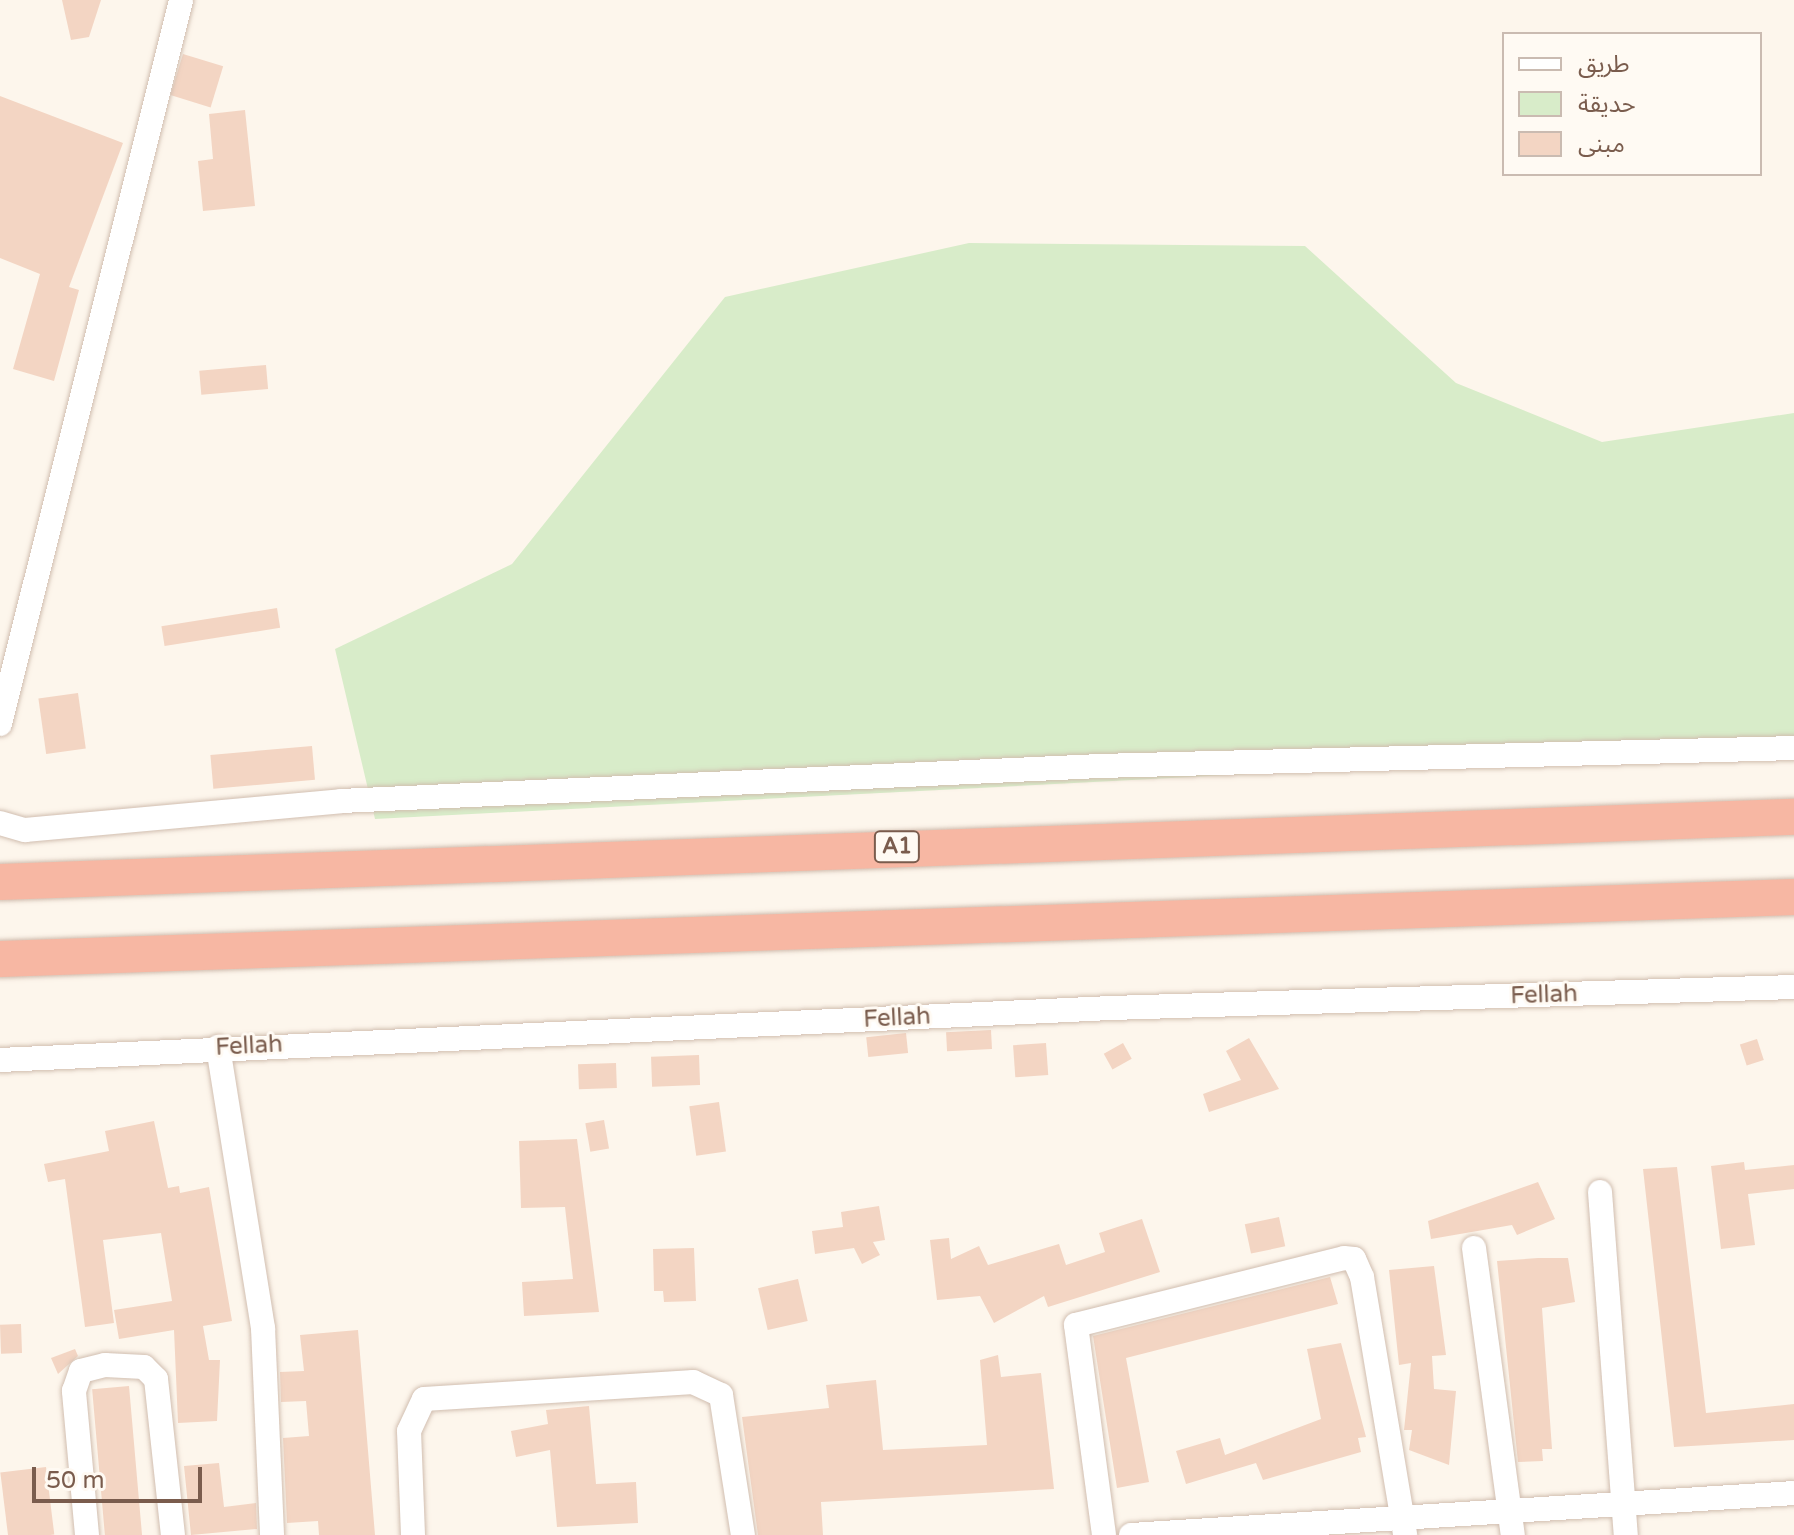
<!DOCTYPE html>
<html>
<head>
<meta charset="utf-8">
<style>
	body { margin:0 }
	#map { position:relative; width:1794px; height:1535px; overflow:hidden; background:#fdf6ec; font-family:"Varela Round","Noto Sans Arabic",sans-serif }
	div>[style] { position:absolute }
	.green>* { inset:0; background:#d8ecc9 }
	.building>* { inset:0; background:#f3d5c3; transform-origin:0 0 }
	.roads { filter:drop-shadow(0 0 2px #d1beb0) drop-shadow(0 0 2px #d1beb0) }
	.minor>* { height:24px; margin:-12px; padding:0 12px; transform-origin:12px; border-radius:12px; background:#fff }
	.highway>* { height:36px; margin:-18px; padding:0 18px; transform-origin:18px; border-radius:18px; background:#f7b7a3 }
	span { translate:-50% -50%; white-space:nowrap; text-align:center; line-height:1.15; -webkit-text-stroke:6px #fffaf3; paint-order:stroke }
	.shield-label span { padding:2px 6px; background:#fffaf3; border:2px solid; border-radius:6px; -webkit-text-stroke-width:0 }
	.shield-label { font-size:22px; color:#7a5c4d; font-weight:700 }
	.street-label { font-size:24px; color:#7a5c4d }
	.legend { position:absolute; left:1502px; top:32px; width:260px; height:144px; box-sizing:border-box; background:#fffaf3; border:2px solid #cabbb1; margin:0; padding:10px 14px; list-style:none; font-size:24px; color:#7a5c4d }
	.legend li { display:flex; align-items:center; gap:16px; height:40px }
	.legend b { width:40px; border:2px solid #cabbb1 }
	.scale { position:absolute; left:32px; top:1467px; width:170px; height:36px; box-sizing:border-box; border:4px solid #7a5c4d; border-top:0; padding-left:10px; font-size:24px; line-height:28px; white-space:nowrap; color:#7a5c4d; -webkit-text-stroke:6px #fffaf3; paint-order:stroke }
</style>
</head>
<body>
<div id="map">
	<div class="green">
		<i style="clip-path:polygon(969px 243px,1305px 246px,1456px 383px,1602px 442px,1794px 413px,1794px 746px,375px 819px,335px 649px,512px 564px,725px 297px)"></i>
	</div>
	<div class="building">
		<i style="clip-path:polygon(62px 0,101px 0,89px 37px,71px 40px)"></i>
		<i style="left:183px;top:54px;width:42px;height:43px;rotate:17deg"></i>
		<i style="clip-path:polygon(0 96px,123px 143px,69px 287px,79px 290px,54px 381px,13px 369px,40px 274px,0 258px)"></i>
		<i style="clip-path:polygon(245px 110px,255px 206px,203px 211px,198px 161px,213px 159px,209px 114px)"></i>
		<i style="left:266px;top:365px;width:24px;height:67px;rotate:85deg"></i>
		<i style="left:277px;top:608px;width:20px;height:117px;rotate:81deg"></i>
		<i style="left:78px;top:693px;width:56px;height:40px;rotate:82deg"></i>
		<i style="left:312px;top:746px;width:34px;height:102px;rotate:85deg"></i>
		<i style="left:991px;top:1030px;width:19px;height:45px;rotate:87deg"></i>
		<i style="left:906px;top:1033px;width:20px;height:40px;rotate:84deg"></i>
		<i style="clip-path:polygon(1249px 1038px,1279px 1089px,1209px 1112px,1203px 1094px,1241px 1080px,1226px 1051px)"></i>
		<i style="left:1757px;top:1039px;width:22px;height:18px;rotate:72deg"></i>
		<i style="left:1046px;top:1043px;width:32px;height:33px;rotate:86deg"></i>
		<i style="left:1123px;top:1043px;width:18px;height:22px;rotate:61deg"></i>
		<i style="left:699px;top:1055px;width:30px;height:48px;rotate:88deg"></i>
		<i style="left:616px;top:1063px;width:25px;height:38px;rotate:88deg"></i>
		<i style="left:719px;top:1102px;width:50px;height:30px;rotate:82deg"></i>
		<i style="left:604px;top:1120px;width:29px;height:19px;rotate:80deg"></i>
		<i style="clip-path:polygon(154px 1121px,168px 1188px,179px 1186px,180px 1193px,209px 1187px,232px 1321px,203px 1326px,209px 1360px,220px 1360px,217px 1421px,178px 1423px,174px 1330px,119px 1339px,114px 1310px,172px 1301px,161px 1233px,103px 1240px,114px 1323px,85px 1327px,65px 1179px,48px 1182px,44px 1164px,109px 1151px,105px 1131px)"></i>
		<i style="clip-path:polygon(577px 1139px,599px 1312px,524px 1316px,522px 1282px,573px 1279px,565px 1207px,521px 1208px,519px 1141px)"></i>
		<i style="clip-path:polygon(1744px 1162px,1745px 1170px,1794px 1165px,1794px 1189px,1748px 1194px,1755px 1245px,1721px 1249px,1711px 1166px)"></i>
		<i style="clip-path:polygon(1677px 1167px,1706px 1413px,1794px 1404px,1794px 1440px,1674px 1447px,1643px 1169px)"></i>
		<i style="clip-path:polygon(1538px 1182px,1555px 1219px,1517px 1235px,1512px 1225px,1431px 1239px,1428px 1221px)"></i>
		<i style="clip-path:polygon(879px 1206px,885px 1240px,873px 1242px,880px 1255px,862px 1264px,854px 1248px,815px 1254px,812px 1231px,843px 1227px,841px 1212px)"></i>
		<i style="left:1279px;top:1217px;width:30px;height:35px;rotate:78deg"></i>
		<i style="clip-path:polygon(1142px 1219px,1160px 1272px,1048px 1307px,1044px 1296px,994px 1323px,980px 1296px,937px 1300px,930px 1240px,949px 1238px,951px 1259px,979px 1246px,988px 1265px,1059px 1244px,1066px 1265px,1105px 1252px,1099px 1233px)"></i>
		<i style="clip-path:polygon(694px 1248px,696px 1301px,664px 1302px,663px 1291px,654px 1291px,653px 1249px)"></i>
		<i style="clip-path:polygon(1538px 1258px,1568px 1258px,1575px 1302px,1542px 1308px,1552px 1449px,1542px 1449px,1543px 1461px,1518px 1462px,1497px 1261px)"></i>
		<i style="clip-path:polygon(1434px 1266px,1446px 1355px,1432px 1356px,1434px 1389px,1456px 1391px,1449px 1465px,1409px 1450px,1412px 1430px,1404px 1430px,1411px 1363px,1399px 1365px,1389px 1270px)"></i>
		<i style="clip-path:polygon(1330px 1277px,1338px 1304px,1126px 1358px,1149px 1482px,1117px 1488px,1093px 1336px)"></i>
		<i style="left:798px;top:1279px;width:43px;height:41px;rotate:77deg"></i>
		<i style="left:21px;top:1324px;width:29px;height:21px;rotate:88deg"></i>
		<i style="clip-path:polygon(358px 1330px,375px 1535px,319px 1535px,318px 1521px,287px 1523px,283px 1438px,309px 1436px,306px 1401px,281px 1402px,280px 1372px,304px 1371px,300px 1335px)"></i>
		<i style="clip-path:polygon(1341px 1343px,1366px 1437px,1358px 1438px,1361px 1452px,1263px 1480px,1256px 1463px,1186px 1484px,1176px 1451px,1220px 1438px,1225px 1455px,1321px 1419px,1307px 1349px)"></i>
		<i style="clip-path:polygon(75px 1349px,78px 1356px,58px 1374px,51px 1358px)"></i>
		<i style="clip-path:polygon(998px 1355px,1001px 1377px,1041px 1373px,1054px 1489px,821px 1502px,823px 1535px,758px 1535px,742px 1417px,829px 1408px,826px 1385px,876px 1380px,883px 1450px,987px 1445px,980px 1360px)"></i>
		<i style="left:129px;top:1386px;width:150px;height:37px;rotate:85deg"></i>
		<i style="clip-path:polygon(589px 1406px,596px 1484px,636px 1482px,638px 1523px,557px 1527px,550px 1450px,516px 1457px,511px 1431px,548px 1424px,546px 1410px)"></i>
		<i style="clip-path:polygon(219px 1463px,224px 1507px,256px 1503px,257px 1529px,191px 1535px,184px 1466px)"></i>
		<i style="left:46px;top:1467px;width:68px;height:46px;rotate:83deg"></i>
	</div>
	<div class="roads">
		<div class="minor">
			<i style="left:0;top:724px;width:746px;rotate:-75.96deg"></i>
			<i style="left:0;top:823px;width:26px;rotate:16deg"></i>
			<i style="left:25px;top:830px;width:317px;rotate:-5.2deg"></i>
			<i style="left:341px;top:801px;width:759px;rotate:-2.64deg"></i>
			<i style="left:1099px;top:766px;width:695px;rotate:-1.48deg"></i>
			<i style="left:218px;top:1047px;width:285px;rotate:80.9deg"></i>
			<i style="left:263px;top:1328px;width:207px;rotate:87.5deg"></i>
			<i style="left:0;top:1060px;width:1112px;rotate:-2.68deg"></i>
			<i style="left:1111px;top:1008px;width:683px;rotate:-1.76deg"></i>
			<i style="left:1600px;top:1192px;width:344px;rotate:85.7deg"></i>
			<i style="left:1474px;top:1248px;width:290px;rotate:82.3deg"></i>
			<i style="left:87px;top:1535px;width:145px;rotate:-95.2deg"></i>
			<i style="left:74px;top:1391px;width:21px;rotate:-71deg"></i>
			<i style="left:81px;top:1371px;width:25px;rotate:-14deg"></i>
			<i style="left:105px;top:1365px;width:39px;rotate:3deg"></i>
			<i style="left:144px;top:1367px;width:17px;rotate:45deg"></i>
			<i style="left:156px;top:1379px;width:157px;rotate:83.8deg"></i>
			<i style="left:413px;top:1535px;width:104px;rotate:-92.2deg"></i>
			<i style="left:409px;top:1431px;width:35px;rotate:-65deg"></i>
			<i style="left:424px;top:1399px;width:270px;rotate:-3.6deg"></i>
			<i style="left:693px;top:1382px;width:31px;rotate:25deg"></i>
			<i style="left:721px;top:1395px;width:142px;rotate:81.1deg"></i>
			<i style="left:1104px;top:1535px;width:212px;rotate:-97.6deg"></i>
			<i style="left:1076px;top:1325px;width:276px;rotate:-14deg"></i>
			<i style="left:1344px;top:1258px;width:10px;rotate:6deg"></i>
			<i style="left:1354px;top:1259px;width:20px;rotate:66deg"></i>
			<i style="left:1362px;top:1277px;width:262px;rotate:80.5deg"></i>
			<i style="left:1131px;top:1535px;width:664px;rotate:-3.62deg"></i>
		</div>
		<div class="highway">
			<i style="left:0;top:882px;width:1795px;rotate:-2.08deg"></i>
			<i style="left:0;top:959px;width:1795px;rotate:-1.98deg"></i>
		</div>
	</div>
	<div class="shield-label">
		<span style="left:897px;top:847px">A1</span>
	</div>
	<div class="street-label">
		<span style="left:1544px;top:995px;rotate:-2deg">Fellah</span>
		<span style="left:897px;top:1018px;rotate:-3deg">Fellah</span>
		<span style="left:249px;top:1046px;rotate:-3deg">Fellah</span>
	</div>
	<ul class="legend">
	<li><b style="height:10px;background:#fff"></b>طريق</li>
	<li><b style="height:22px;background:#d8ecc9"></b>حديقة</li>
	<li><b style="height:22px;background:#f3d5c3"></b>مبنى</li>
	</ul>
	<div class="scale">50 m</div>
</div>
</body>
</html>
